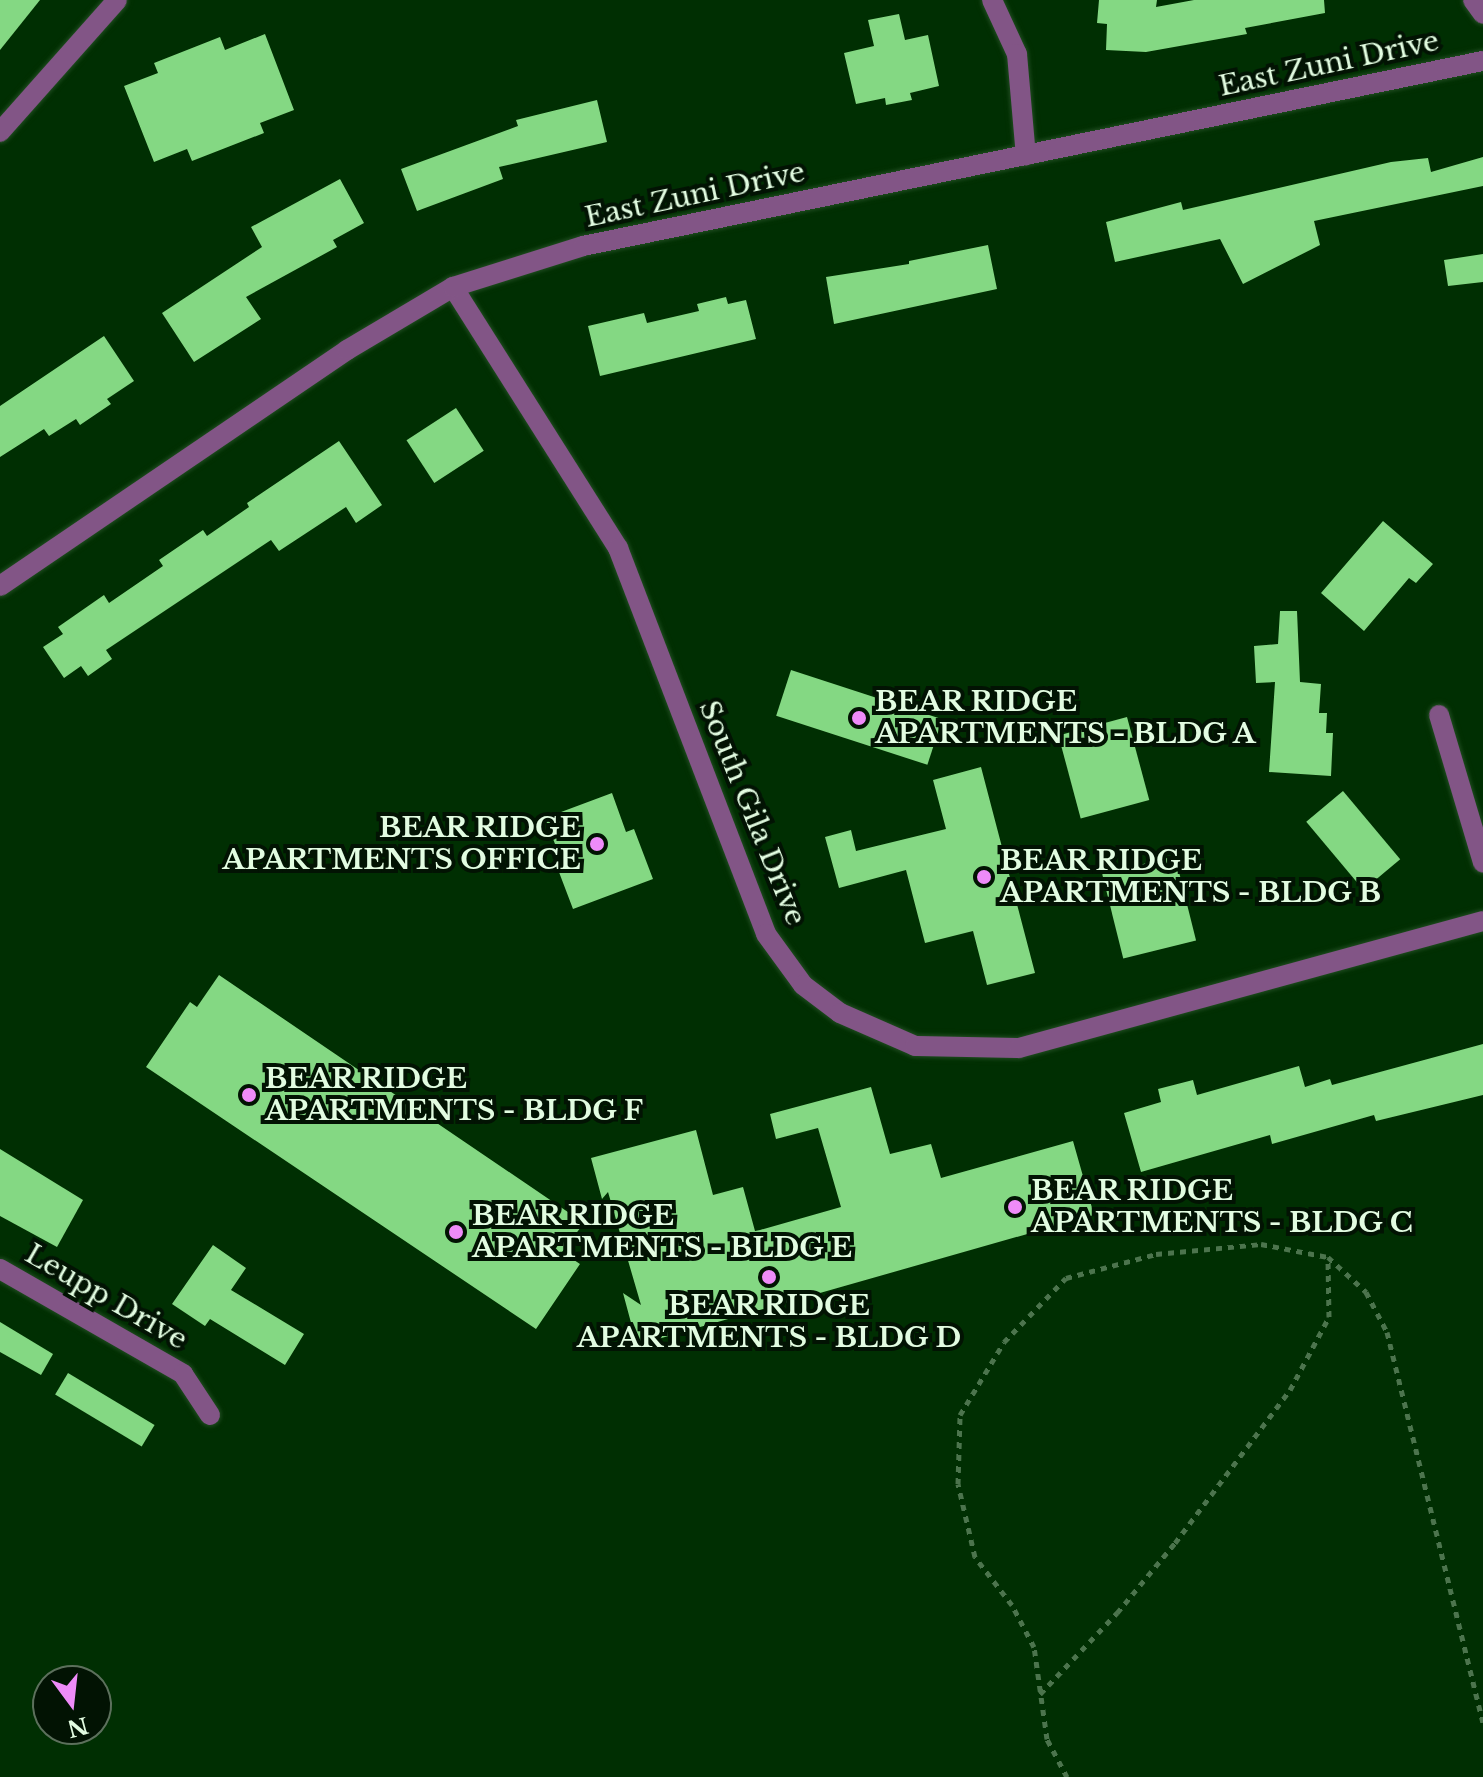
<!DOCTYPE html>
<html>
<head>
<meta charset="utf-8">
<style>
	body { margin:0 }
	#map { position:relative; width:1483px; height:1777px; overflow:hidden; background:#002f02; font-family:"Libre Baskerville",serif }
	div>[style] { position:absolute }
	.building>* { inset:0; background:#84d883; transform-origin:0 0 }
	.path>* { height:5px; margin-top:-2.5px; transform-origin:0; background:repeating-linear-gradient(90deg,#4c744d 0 6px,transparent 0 12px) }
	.roads { filter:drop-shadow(0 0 2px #204c21) drop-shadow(0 0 2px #204c21) }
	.minor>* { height:20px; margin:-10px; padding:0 10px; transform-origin:10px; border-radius:10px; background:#825586 }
	.dots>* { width:22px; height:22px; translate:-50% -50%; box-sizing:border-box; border:4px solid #021303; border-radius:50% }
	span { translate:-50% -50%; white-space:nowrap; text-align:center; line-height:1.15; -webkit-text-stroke:8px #021303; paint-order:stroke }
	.street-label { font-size:28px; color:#e2fce1 }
	.poi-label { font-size:28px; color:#e2fce1; font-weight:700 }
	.left { translate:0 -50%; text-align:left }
	.right { translate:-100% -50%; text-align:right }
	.north { position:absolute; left:32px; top:1665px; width:80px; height:80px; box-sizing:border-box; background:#021303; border:2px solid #5c705c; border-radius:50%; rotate:165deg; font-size:22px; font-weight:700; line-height:32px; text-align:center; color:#e2fce1 }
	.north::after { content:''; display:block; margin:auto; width:28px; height:36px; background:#ee8bf8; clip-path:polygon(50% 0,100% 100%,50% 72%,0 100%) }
</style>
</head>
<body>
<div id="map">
	<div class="building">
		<i style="clip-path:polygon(0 0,40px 0,0 50px)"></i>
		<i style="clip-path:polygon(1099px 0,1157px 0,1156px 7px,1194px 0,1324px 0,1325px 13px,1245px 28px,1247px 34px,1146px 52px,1106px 50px,1107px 24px,1097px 23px)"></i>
		<i style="clip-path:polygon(899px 14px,905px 40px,928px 35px,939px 86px,910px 93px,912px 100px,886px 105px,885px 98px,856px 104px,844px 53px,874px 46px,868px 20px)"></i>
		<i style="clip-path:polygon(265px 34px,294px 110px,260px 123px,264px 133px,192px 161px,187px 149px,154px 162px,124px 86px,158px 73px,154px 63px,220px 37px,225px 50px)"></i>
		<i style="clip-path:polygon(597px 100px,607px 142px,499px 167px,503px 179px,417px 211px,401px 169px,518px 126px,516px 120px)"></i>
		<i style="clip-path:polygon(1483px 157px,1483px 186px,1314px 221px,1320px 245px,1243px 284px,1220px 239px,1115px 262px,1106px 222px,1181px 202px,1183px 210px,1391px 162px,1428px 158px,1431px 172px)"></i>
		<i style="clip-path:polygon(340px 179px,364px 223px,333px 240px,337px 247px,246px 297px,261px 319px,194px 362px,162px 313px,262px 247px,251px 227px)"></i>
		<i style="clip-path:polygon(988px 245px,997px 289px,834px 324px,826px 277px,909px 264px,909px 261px)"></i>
		<i style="clip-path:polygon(1483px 254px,1483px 282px,1448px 286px,1444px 260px)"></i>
		<i style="clip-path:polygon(726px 297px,728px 304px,746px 300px,756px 339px,600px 376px,588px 326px,644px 313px,647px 323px,699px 311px,697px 304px)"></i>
		<i style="clip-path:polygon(104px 336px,134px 381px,107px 399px,111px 404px,80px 425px,76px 419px,49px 436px,44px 429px,0 457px,0 406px)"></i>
		<i style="left:456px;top:408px;width:51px;height:59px;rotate:57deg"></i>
		<i style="clip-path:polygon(339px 441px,382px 505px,356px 523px,346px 507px,279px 551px,271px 540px,106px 650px,112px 659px,88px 676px,81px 666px,64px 678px,43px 647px,63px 634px,58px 627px,104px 595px,109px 603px,163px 566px,159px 560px,203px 530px,207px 536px,249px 507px,247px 503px)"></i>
		<i style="clip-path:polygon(1383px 521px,1433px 564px,1416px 583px,1409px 578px,1364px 631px,1321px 593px)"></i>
		<i style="clip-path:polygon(1280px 611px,1297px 611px,1300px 682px,1321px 684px,1319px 713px,1327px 713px,1326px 733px,1333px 733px,1331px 776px,1269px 772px,1275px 682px,1256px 683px,1254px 646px,1278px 644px)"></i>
		<i style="left:791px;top:670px;width:159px;height:48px;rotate:18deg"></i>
		<i style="left:1127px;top:717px;width:86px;height:71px;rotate:75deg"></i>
		<i style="clip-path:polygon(981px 767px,1035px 973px,987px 985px,973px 931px,925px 943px,906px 870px,839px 888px,825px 837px,851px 830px,856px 851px,946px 829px,933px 780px)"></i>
		<i style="left:1343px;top:791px;width:89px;height:48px;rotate:50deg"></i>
		<i style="clip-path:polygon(612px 793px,626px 832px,634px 829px,653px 879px,573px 909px,554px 859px,560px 857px,545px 818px)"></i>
		<i style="left:1175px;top:856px;width:87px;height:75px;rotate:76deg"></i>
		<i style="clip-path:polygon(219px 975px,584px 1223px,562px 1252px,580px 1264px,536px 1329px,146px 1067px,190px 1002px,197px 1007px)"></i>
		<i style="clip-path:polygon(1483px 1044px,1483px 1095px,1376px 1121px,1374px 1115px,1272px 1144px,1270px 1135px,1141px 1172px,1124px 1113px,1161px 1102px,1158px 1089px,1193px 1080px,1197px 1095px,1299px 1066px,1305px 1087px,1330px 1079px,1332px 1085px)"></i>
		<i style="clip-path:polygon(871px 1087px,890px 1154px,931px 1144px,941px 1178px,1073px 1141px,1094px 1215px,637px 1345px,623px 1293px,641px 1305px,608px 1192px,602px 1199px,591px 1158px,696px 1130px,713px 1195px,743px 1187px,755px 1231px,760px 1230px,841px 1207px,818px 1128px,776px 1139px,770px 1114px)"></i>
		<i style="clip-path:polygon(0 1149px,83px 1200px,57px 1247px,0 1216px)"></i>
		<i style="clip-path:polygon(213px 1245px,246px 1268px,231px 1290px,304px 1334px,285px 1365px,210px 1319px,205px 1326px,172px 1304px)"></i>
		<i style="clip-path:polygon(0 1322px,53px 1354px,41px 1375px,0 1352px)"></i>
		<i style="left:68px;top:1373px;width:101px;height:25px;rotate:31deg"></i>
	</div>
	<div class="path">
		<i style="left:1040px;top:1694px;width:112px;rotate:-46.5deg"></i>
		<i style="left:1117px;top:1613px;width:91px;rotate:-50.4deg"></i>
		<i style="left:1175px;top:1543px;width:191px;rotate:-53.1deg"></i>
		<i style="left:1290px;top:1390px;width:83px;rotate:-61.9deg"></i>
		<i style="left:1329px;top:1317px;width:60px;rotate:-91deg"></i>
		<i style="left:1067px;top:1777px;width:43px;rotate:-117.8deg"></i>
		<i style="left:1047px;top:1739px;width:93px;rotate:-98deg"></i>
		<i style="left:1034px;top:1647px;width:47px;rotate:-117.6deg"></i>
		<i style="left:1012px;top:1605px;width:61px;rotate:-127.6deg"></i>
		<i style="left:975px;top:1557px;width:75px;rotate:-103.1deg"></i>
		<i style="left:958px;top:1484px;width:69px;rotate:-88.3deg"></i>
		<i style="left:960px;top:1415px;width:85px;rotate:-58.9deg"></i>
		<i style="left:1004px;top:1342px;width:89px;rotate:-45.9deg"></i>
		<i style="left:1066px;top:1278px;width:93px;rotate:-14.9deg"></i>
		<i style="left:1156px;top:1254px;width:105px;rotate:-5.4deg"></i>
		<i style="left:1261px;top:1244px;width:68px;rotate:11deg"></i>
		<i style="left:1328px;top:1257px;width:52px;rotate:42.6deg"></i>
		<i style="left:1366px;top:1292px;width:45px;rotate:62.3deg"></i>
		<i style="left:1387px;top:1332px;width:402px;rotate:76.2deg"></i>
	</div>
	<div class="roads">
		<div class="minor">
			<i style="left:992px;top:0;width:60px;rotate:65.2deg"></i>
			<i style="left:1017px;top:54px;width:102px;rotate:85deg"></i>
			<i style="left:1473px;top:0;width:17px;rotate:54deg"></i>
			<i style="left:0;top:132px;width:176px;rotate:-48.4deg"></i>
			<i style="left:453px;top:287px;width:309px;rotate:57.7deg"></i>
			<i style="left:618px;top:548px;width:413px;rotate:69deg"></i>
			<i style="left:766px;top:934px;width:63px;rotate:54deg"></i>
			<i style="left:803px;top:985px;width:46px;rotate:37.1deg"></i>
			<i style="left:840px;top:1013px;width:82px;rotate:23.7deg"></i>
			<i style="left:915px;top:1046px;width:104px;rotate:1.1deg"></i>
			<i style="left:1019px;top:1048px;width:481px;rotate:-15.3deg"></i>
			<i style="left:0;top:586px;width:420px;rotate:-34.2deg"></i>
			<i style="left:347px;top:350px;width:123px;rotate:-30.7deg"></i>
			<i style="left:453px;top:287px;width:136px;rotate:-17.5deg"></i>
			<i style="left:583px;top:246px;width:919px;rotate:-11.62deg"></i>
			<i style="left:1439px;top:715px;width:154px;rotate:73.4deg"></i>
			<i style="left:0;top:1269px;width:211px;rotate:29.8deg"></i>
			<i style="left:183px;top:1374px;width:49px;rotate:56.6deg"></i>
		</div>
	</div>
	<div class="dots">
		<i style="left:859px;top:718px;background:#ee8bf8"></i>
		<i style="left:597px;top:844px;background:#ee8bf8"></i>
		<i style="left:984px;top:877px;background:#ee8bf8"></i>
		<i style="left:249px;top:1095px;background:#ee8bf8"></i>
		<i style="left:1015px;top:1207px;background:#ee8bf8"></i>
		<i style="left:456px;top:1232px;background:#ee8bf8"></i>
		<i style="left:769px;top:1277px;background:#ee8bf8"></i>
	</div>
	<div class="street-label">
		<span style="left:1329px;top:64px;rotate:-12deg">East Zuni Drive</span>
		<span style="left:695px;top:195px;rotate:-12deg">East Zuni Drive</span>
		<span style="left:752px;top:813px;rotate:68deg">South Gila Drive</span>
		<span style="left:106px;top:1297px;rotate:30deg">Leupp Drive</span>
	</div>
	<div class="poi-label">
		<span class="left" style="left:875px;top:718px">BEAR RIDGE<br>APARTMENTS - BLDG A</span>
		<span class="right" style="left:581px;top:844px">BEAR RIDGE<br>APARTMENTS OFFICE</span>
		<span class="left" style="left:1000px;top:877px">BEAR RIDGE<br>APARTMENTS - BLDG B</span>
		<span class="left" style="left:265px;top:1095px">BEAR RIDGE<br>APARTMENTS - BLDG F</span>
		<span class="left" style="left:1031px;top:1207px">BEAR RIDGE<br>APARTMENTS - BLDG C</span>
		<span class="left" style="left:472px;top:1232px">BEAR RIDGE<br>APARTMENTS - BLDG E</span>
		<span style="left:769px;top:1322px">BEAR RIDGE<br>APARTMENTS - BLDG D</span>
	</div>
	<div class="north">N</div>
</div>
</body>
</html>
